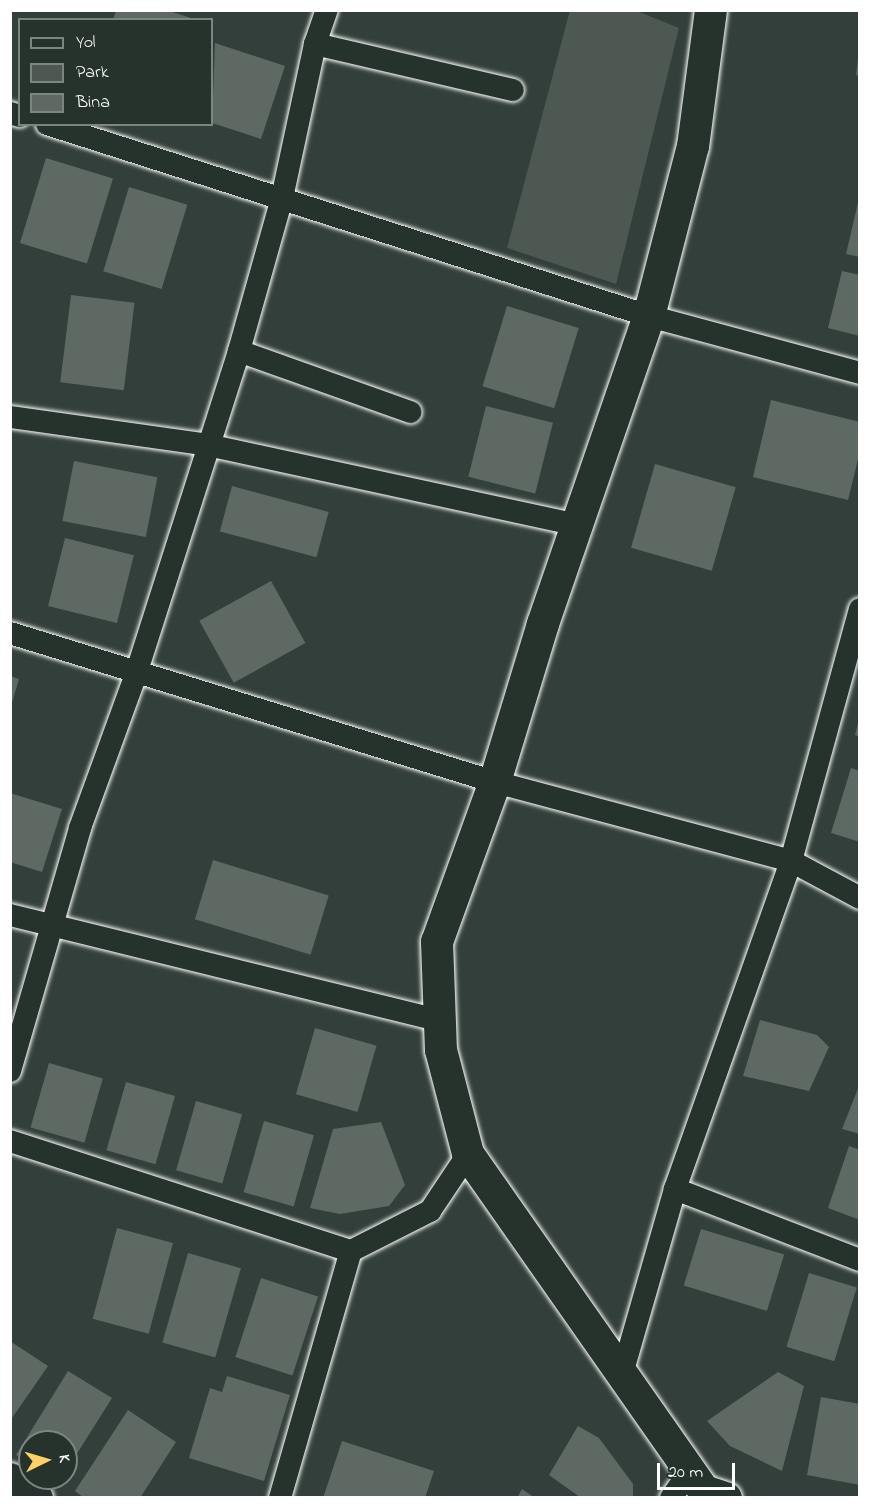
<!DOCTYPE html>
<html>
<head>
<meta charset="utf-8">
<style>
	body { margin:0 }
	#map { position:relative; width:870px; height:1508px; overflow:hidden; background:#333f3a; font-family:"Indie Flower",sans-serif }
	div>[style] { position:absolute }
	.green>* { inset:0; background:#4d5853 }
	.building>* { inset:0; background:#5f6964; transform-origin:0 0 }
	.roads { filter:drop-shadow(0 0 2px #fff) drop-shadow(0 0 2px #fff) }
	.street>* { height:22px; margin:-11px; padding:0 11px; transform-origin:11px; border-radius:11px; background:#26332d }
	.secondary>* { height:32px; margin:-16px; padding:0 16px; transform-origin:16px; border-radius:16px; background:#26332d }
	span { translate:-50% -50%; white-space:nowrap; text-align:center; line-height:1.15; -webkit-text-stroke:4.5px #26332d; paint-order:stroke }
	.frame { position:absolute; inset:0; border:12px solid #fff; pointer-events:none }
	.legend { position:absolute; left:18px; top:18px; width:195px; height:108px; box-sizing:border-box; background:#26332d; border:2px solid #7d8581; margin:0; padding:8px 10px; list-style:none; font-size:18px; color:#fff }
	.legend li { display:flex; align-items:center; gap:12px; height:30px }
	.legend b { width:30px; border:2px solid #7d8581 }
	.north { position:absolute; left:18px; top:1430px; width:60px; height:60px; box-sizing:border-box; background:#26332d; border:2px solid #7d8581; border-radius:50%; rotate:85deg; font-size:16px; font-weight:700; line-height:24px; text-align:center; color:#fff }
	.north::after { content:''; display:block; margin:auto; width:21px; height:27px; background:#ffd166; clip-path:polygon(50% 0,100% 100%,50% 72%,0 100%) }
	.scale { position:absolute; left:657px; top:1463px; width:78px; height:27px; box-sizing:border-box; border:3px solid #fff; border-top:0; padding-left:8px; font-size:18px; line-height:21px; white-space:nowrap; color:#fff; -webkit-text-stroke:4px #26332d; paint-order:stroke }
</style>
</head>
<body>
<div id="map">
	<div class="green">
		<i style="clip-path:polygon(570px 10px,637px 11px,679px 28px,616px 284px,507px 248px)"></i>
	</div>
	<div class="building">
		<i style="clip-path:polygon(116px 10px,166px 10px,194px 19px,113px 20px)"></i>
		<i style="clip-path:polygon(215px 43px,285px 66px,261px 139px,212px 123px)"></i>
		<i style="clip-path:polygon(858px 59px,860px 59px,860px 76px,856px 75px)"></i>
		<i style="left:46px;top:158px;width:70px;height:89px;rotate:17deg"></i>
		<i style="left:129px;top:187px;width:61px;height:88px;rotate:17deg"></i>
		<i style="clip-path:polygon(859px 198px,860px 198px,860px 257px,846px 254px)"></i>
		<i style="clip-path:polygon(842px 271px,860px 275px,860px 336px,828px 328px)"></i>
		<i style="left:71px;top:295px;width:64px;height:88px;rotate:7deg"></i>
		<i style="left:507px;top:306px;width:75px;height:84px;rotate:17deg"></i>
		<i style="clip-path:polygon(771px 400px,860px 422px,860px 451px,848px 500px,753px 477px)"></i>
		<i style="left:486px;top:406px;width:69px;height:73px;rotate:14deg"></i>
		<i style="left:74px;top:461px;width:85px;height:61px;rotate:11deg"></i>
		<i style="left:655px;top:464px;width:84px;height:87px;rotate:16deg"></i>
		<i style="left:232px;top:486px;width:100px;height:47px;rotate:15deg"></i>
		<i style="left:65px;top:538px;width:71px;height:70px;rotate:14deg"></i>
		<i style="left:271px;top:581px;width:71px;height:82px;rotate:61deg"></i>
		<i style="clip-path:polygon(10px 676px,19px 679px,11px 706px,10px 706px)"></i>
		<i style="clip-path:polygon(859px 719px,860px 719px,860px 737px,855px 735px)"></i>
		<i style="clip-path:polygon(851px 768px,860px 771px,860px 842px,831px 833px)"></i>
		<i style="clip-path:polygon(10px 793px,62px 809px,42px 872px,10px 862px)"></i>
		<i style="left:213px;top:860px;width:121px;height:62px;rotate:17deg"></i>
		<i style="clip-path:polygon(760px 1020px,817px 1035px,829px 1047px,809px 1091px,743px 1076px)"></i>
		<i style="left:315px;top:1028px;width:64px;height:69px;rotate:16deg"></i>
		<i style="left:49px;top:1063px;width:56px;height:67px;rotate:16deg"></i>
		<i style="left:126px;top:1082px;width:51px;height:71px;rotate:16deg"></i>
		<i style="clip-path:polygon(859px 1086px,860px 1086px,860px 1134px,842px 1129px)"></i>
		<i style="left:196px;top:1101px;width:48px;height:72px;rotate:16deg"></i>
		<i style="left:264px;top:1121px;width:52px;height:74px;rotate:16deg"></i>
		<i style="clip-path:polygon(381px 1122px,405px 1185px,389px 1206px,340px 1214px,310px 1208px,333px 1129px)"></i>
		<i style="clip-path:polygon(849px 1146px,860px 1150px,860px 1220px,828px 1208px)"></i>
		<i style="left:117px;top:1228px;width:58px;height:94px;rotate:15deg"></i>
		<i style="left:701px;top:1229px;width:87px;height:59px;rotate:17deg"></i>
		<i style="left:188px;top:1253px;width:55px;height:93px;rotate:16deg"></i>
		<i style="left:809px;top:1273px;width:50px;height:77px;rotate:17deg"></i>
		<i style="left:261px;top:1278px;width:60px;height:83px;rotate:18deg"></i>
		<i style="clip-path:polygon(10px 1341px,48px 1366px,10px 1421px)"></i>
		<i style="clip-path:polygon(68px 1371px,112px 1398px,66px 1471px,66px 1442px,30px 1442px,30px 1464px,16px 1455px)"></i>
		<i style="clip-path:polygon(778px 1372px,804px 1386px,782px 1471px,730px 1446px,707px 1421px)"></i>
		<i style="clip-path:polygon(227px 1376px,290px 1395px,264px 1481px,189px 1458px,210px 1388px,222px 1392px)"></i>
		<i style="clip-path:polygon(821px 1397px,860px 1404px,860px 1485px,807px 1475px)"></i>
		<i style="clip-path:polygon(128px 1410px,176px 1442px,140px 1498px,84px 1498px,75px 1491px)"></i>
		<i style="clip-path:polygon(578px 1426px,599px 1438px,633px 1484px,633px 1498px,581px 1498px,549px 1475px)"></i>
		<i style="clip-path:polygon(342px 1441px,434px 1471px,425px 1498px,323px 1498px)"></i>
		<i style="clip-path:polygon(522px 1489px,535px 1498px,517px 1498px)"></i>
	</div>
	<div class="roads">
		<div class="street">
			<i style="left:315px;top:44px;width:203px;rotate:13.1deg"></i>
			<i style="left:10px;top:113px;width:10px;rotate:17deg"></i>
			<i style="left:47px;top:124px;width:632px;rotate:17.69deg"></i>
			<i style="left:649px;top:316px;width:219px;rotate:15.1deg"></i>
			<i style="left:239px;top:351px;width:182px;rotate:19.6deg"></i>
			<i style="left:10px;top:417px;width:200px;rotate:8deg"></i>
			<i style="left:208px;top:445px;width:378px;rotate:12.2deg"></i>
			<i style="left:10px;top:633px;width:507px;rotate:17.08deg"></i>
			<i style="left:495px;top:782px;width:306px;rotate:14.9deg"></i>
			<i style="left:791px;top:861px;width:78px;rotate:28.2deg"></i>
			<i style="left:10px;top:915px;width:443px;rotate:13.8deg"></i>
			<i style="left:10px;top:1071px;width:253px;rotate:-73.9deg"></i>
			<i style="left:80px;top:828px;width:164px;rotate:-70deg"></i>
			<i style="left:136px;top:674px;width:339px;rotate:-72.3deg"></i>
			<i style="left:239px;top:351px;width:159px;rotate:-74.3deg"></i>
			<i style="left:282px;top:198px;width:157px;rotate:-77.9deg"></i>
			<i style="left:315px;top:44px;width:36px;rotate:-71deg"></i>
			<i style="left:10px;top:1141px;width:358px;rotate:17.9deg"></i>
			<i style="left:675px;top:1189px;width:198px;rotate:21deg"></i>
			<i style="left:622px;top:1374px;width:192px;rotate:-74deg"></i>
			<i style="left:675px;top:1189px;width:348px;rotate:-70.5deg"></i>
			<i style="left:791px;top:861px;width:261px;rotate:-74.7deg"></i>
			<i style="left:280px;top:1498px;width:257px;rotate:-74deg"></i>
			<i style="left:351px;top:1251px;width:89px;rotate:-26.9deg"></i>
			<i style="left:430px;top:1211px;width:69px;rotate:-56.3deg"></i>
			<i style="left:671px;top:1498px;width:33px;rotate:-55deg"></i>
		</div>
		<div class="secondary">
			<i style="left:711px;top:10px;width:137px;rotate:97.5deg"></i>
			<i style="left:693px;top:146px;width:176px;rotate:104.5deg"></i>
			<i style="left:649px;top:316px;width:326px;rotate:109deg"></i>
			<i style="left:543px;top:624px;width:165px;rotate:106.9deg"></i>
			<i style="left:495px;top:782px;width:170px;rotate:109.9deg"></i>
			<i style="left:437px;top:942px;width:108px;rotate:87.9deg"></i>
			<i style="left:441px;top:1050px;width:107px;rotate:75.4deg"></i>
			<i style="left:468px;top:1154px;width:411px;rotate:55deg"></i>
			<i style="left:704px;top:1491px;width:23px;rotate:18deg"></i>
			<i style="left:10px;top:1479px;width:33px;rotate:35deg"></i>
		</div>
	</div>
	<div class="frame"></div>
	<ul class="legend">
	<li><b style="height:8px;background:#26332d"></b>Yol</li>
	<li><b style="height:16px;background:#4d5853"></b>Park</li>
	<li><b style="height:16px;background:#5f6964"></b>Bina</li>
	</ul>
	<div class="north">K</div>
	<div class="scale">20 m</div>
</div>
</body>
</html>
